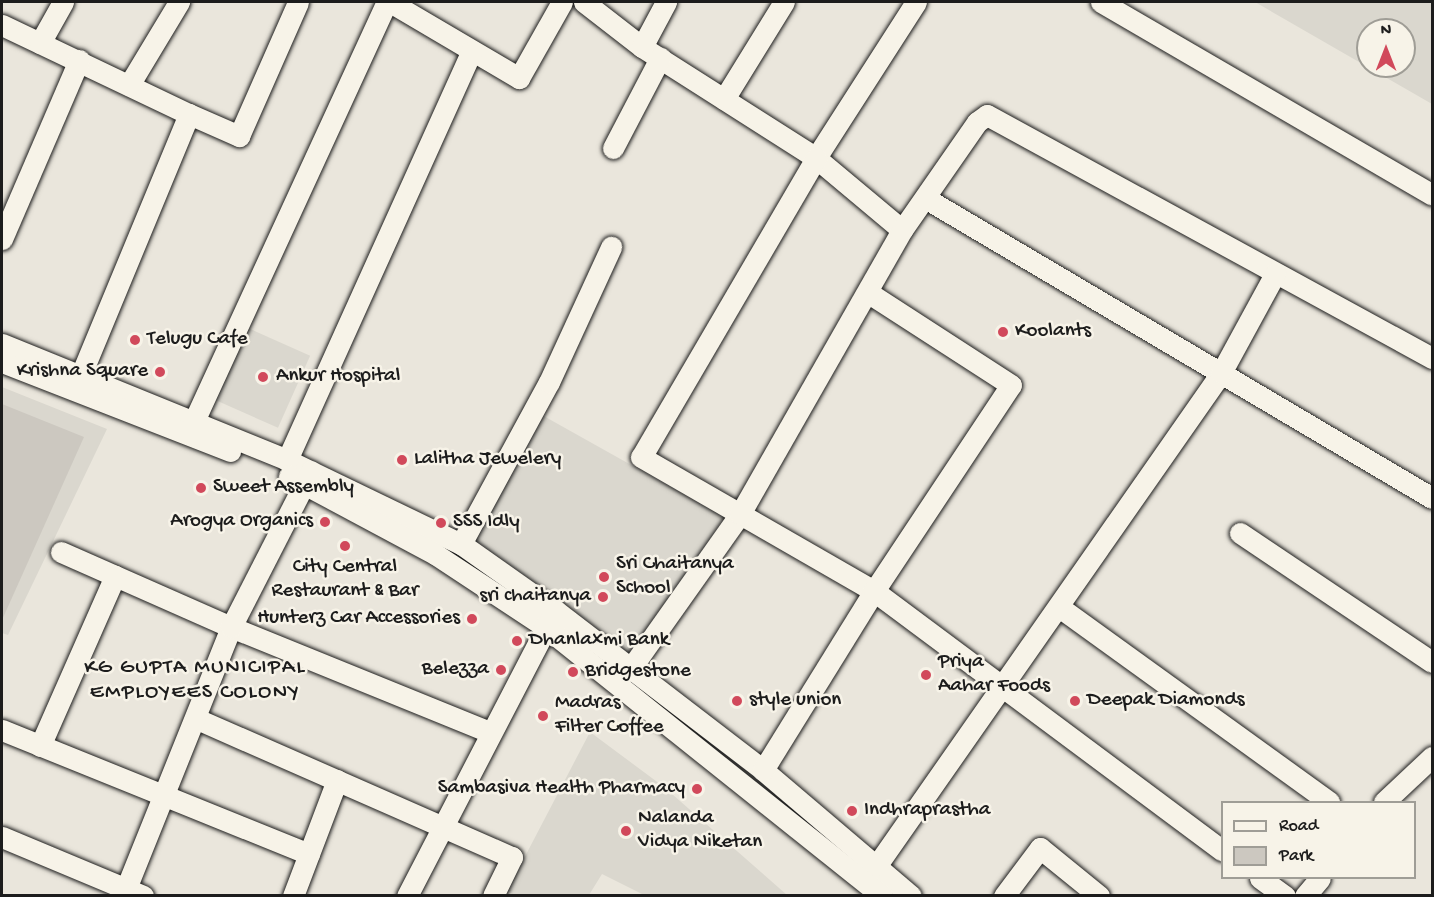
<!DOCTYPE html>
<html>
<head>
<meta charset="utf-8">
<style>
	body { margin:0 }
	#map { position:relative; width:1434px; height:897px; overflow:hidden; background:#eae6dc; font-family:"Gochi Hand",sans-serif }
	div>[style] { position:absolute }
	.built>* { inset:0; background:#dad7ce; transform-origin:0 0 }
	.green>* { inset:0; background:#ccc8c0 }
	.roads { filter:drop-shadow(0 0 2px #1c1c1c) drop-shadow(0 0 2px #1c1c1c) }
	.minor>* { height:21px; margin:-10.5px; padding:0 10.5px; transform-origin:10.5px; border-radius:10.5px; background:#f7f3e8 }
	.dots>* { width:16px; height:16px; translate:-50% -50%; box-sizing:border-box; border:3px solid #f7f3e8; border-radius:50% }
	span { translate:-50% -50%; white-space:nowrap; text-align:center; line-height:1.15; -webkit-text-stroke:5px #f7f3e8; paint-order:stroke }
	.poi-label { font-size:21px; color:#1c1c1c }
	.left { translate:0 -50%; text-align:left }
	.right { translate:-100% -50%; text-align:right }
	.neighbourhood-label { font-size:22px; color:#1c1c1c; letter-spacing:1.5px }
	.frame { position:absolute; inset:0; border:3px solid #1c1c1c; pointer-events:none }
	.legend { position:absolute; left:1221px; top:801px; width:195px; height:78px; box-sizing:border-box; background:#f7f3e8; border:2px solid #9f9d96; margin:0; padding:8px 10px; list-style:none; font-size:18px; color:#1c1c1c }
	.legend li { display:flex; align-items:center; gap:12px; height:30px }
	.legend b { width:30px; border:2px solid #9f9d96 }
	.north { position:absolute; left:1356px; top:18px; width:60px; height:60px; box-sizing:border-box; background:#f7f3e8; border:2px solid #9f9d96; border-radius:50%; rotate:0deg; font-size:16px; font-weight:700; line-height:24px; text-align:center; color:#1c1c1c }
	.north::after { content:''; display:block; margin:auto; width:21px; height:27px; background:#d1495b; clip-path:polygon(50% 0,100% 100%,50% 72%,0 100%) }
</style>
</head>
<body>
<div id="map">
	<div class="built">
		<i style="clip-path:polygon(evenodd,1255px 2px,1432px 2px,1432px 104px,1255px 2px,1368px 30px,1404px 30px,1404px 66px,1368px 66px,1368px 30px)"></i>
		<i style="left:248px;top:328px;width:68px;height:79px;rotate:24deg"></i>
		<i style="clip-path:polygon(2px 387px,107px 429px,8px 635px,2px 633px)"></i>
		<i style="clip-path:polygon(524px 405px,724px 517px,631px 661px,462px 531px)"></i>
		<i style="clip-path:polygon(590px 732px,664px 787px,787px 895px,644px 895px,602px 874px,589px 895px,514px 895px,507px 891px)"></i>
	</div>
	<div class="green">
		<i style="clip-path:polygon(2px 404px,84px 437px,2px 620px)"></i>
	</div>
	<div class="roads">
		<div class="minor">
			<i style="left:390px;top:2px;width:150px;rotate:30.5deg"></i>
			<i style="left:519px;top:78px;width:87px;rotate:-60.5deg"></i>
			<i style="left:584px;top:2px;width:73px;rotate:37.8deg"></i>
			<i style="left:642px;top:47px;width:206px;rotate:32.5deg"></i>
			<i style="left:816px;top:158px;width:112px;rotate:39.9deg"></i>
			<i style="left:916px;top:2px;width:185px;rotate:122.7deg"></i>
			<i style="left:816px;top:158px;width:346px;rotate:120.3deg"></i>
			<i style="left:641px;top:457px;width:269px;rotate:29.9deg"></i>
			<i style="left:874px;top:591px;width:434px;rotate:36.7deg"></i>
			<i style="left:1101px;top:2px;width:383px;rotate:30.2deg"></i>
			<i style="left:2px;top:25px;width:207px;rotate:25.5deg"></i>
			<i style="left:189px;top:114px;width:282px;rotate:112.5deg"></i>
			<i style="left:40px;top:43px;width:47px;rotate:-60.7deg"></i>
			<i style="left:642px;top:47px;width:51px;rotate:-61.9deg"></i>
			<i style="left:129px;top:85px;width:97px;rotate:-58.9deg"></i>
			<i style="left:724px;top:99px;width:114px;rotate:-58.3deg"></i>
			<i style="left:189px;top:114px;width:55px;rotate:23.7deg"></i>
			<i style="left:239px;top:136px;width:146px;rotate:-66.2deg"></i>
			<i style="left:613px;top:148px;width:102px;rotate:-62.4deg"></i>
			<i style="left:925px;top:198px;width:589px;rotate:30.61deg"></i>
			<i style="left:2px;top:239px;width:195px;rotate:-66.7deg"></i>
			<i style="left:2px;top:344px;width:308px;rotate:22.1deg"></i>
			<i style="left:287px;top:460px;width:193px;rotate:25.8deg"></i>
			<i style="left:461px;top:544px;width:116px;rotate:35.2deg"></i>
			<i style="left:556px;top:611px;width:261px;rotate:37.5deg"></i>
			<i style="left:763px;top:770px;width:194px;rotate:40.4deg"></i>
			<i style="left:2px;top:362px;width:245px;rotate:21.3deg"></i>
			<i style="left:194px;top:421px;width:461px;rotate:-65.3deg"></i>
			<i style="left:287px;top:460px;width:449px;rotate:-65.7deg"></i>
			<i style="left:289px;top:476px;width:166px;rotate:28.1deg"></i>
			<i style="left:435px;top:554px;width:131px;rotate:33.4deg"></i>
			<i style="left:544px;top:626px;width:433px;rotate:38.6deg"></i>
			<i style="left:1240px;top:533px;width:231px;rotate:33.9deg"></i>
			<i style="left:461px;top:544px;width:184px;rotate:-61.5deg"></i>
			<i style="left:549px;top:382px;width:149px;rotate:-65.3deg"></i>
			<i style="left:61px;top:552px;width:186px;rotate:23.8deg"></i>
			<i style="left:231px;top:627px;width:279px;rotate:22.1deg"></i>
			<i style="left:1059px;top:607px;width:333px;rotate:35.8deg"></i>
			<i style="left:631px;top:668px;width:189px;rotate:-54.7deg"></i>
			<i style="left:740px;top:514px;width:327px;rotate:-60.3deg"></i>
			<i style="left:902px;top:230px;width:131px;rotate:-55.2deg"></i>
			<i style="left:977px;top:122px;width:12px;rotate:-35deg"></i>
			<i style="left:987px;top:115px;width:507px;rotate:28.64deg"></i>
			<i style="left:197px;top:719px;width:344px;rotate:23.7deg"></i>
			<i style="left:512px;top:857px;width:43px;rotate:116deg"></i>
			<i style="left:2px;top:730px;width:331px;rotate:22deg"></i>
			<i style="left:40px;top:746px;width:186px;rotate:-66.2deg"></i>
			<i style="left:763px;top:770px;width:211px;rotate:-58.2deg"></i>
			<i style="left:874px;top:591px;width:247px;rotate:-56.4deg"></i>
			<i style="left:1011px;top:385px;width:171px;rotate:-147.1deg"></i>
			<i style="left:1384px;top:802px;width:66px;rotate:-43.2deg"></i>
			<i style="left:2px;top:837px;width:153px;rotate:22.7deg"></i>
			<i style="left:877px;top:865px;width:600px;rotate:-55.04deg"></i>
			<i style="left:1221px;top:373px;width:113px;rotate:-61.4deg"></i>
			<i style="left:1260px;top:878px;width:31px;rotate:36deg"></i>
			<i style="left:123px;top:896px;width:290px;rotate:-68.1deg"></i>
			<i style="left:231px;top:627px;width:175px;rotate:-62.9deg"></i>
			<i style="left:293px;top:896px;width:124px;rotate:-69.2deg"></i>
			<i style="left:407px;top:896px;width:315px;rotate:-62.6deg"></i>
			<i style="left:1004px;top:896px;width:60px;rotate:-53.1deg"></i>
			<i style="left:1040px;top:848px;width:76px;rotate:39.1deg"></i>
			<i style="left:1305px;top:896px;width:23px;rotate:-50deg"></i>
		</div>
	</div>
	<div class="dots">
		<i style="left:1003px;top:332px;background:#d1495b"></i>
		<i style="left:135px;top:340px;background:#d1495b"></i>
		<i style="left:160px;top:372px;background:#d1495b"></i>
		<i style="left:263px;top:377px;background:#d1495b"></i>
		<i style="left:402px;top:460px;background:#d1495b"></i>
		<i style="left:201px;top:488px;background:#d1495b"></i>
		<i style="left:325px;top:522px;background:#d1495b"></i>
		<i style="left:441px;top:523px;background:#d1495b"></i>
		<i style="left:345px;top:546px;background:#d1495b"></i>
		<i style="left:604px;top:577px;background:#d1495b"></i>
		<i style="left:603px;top:597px;background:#d1495b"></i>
		<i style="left:472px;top:619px;background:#d1495b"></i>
		<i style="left:517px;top:641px;background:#d1495b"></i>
		<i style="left:501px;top:670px;background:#d1495b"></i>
		<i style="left:573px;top:672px;background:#d1495b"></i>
		<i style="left:926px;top:675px;background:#d1495b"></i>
		<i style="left:737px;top:701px;background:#d1495b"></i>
		<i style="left:1075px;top:701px;background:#d1495b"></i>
		<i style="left:543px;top:716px;background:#d1495b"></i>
		<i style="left:697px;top:789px;background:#d1495b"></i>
		<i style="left:852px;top:811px;background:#d1495b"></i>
		<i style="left:626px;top:831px;background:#d1495b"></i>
	</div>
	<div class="poi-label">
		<span class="left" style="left:1015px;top:332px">Koolants</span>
		<span class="left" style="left:147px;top:340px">Telugu Cafe</span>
		<span class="right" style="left:148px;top:372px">Krishna Square</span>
		<span class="left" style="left:276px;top:377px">Ankur Hospital</span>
		<span class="left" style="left:414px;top:460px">Lalitha Jewelery</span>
		<span class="left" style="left:213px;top:488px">Sweet Assembly</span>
		<span class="right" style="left:313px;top:522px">Arogya Organics</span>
		<span class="left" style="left:453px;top:523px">SSS Idly</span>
		<span class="left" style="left:616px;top:577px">Sri Chaitanya<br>School</span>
		<span style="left:345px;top:580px">City Central<br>Restaurant &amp; Bar</span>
		<span class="right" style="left:591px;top:597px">sri chaitanya</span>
		<span class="right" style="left:460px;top:619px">Hunterz Car Accessories</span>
		<span class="left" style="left:529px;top:641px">Dhanlaxmi Bank</span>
		<span class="left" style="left:938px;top:675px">Priya<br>Aahar Foods</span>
		<span class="right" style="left:489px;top:670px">Belezza</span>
		<span class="left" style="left:585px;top:672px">Bridgestone</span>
		<span class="left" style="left:749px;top:701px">style union</span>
		<span class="left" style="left:1087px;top:701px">Deepak Diamonds</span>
		<span class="left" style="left:555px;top:716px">Madras<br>Filter Coffee</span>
		<span class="right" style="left:685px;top:789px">Sambasiva Health Pharmacy</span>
		<span class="left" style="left:864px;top:811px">Indhraprastha</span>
		<span class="left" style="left:638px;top:831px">Nalanda<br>Vidya Niketan</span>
	</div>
	<div class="neighbourhood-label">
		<span style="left:195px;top:681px">KG GUPTA MUNICIPAL<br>EMPLOYEES COLONY</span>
	</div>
	<div class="frame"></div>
	<ul class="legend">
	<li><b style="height:8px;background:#f7f3e8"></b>Road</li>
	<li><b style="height:16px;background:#ccc8c0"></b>Park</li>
	</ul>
	<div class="north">N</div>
</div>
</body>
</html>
